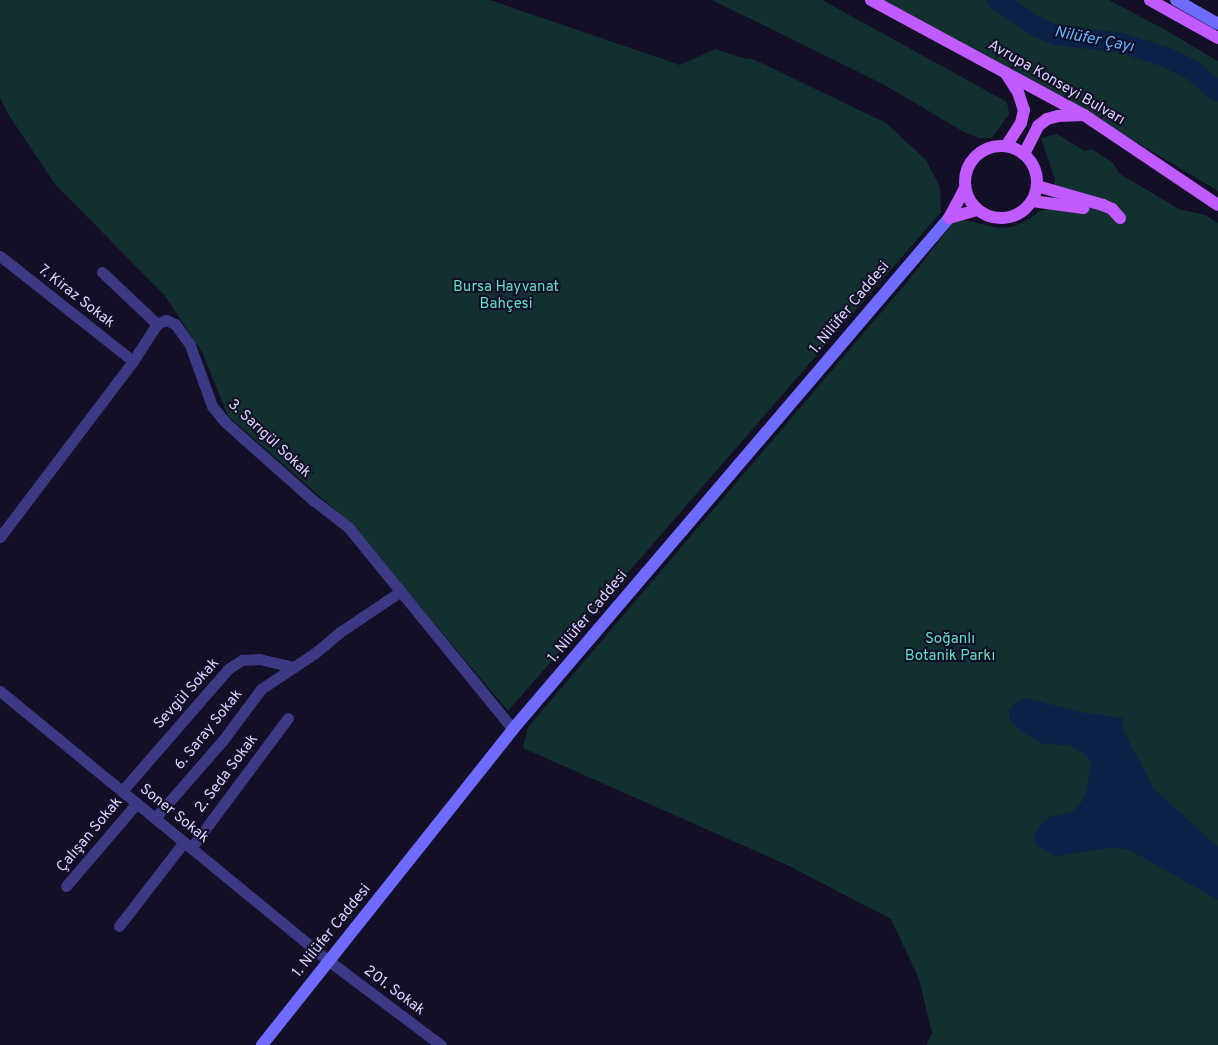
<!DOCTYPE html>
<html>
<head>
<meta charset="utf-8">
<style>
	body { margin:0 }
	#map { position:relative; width:1218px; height:1045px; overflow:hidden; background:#130f26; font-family:Overpass,sans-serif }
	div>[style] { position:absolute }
	.green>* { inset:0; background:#12302f }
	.water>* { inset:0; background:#0c2248 }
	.river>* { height:20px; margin:-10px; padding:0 10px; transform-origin:10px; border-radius:10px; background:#0c2248 }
	.street>* { height:11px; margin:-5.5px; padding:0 5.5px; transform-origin:5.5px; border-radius:5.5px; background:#3d3a85 }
	.secondary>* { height:12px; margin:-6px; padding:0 6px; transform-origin:6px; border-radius:6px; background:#6f6bff }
	.primary>* { height:12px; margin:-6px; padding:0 6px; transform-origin:6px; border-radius:6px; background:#c25bff }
	.primary>.ring { margin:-6px; padding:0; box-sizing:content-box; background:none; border:12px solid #c25bff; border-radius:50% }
	span { translate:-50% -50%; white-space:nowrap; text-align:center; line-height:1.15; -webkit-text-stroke:4px #130f26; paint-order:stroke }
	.street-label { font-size:15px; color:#d9d4ff }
	.park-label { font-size:15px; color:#5fe0c0 }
	.water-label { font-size:16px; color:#62b6ff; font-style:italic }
</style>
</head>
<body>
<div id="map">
	<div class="green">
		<i style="clip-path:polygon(0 0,490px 0,680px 65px,715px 49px,743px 58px,753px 59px,886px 123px,926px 160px,940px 187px,941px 212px,508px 711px,349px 522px,228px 416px,202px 352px,165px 296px,55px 184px,8px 114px,0 98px)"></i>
		<i style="clip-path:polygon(712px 0,822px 0,1007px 102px,1009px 114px,992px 138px,979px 138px,964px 132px,883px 84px)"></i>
		<i style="clip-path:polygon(881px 0,1109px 0,1162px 28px,1218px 61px,1218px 191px,1086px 112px)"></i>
		<i style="clip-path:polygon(1057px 134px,1085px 151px,1091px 149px,1112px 162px,1120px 174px,1179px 209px,1205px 215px,1218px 223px,1218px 1045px,926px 1045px,932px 1033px,919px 979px,891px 919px,787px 865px,523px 748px,528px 727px,907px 282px,957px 218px,998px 228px,1012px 227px,1030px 219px,1038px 212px,1050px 208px,1055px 180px,1041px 138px)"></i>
	</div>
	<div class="water">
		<i style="clip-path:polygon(1026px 698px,1084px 713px,1122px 718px,1124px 732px,1154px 789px,1218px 847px,1218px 900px,1128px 849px,1109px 848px,1054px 856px,1035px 844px,1035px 833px,1041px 824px,1050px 817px,1071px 812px,1079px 806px,1086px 793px,1091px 765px,1086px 755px,1071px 746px,1041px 743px,1018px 729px,1009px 718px,1009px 710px,1016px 702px)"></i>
	</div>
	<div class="river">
		<i style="left:997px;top:0;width:48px;rotate:34deg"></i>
		<i style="left:1037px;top:27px;width:21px;rotate:23deg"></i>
		<i style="left:1056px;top:35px;width:66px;rotate:6.9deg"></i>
		<i style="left:1122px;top:43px;width:46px;rotate:17.7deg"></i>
		<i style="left:1166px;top:57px;width:33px;rotate:27deg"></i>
		<i style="left:1195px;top:72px;width:30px;rotate:41deg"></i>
	</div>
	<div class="street">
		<i style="left:0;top:256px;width:169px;rotate:38.3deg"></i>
		<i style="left:102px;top:272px;width:76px;rotate:43.4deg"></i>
		<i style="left:0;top:537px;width:221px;rotate:-52.9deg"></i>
		<i style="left:133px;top:361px;width:44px;rotate:-57deg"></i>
		<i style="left:157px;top:324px;width:10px;rotate:-24deg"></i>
		<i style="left:166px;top:320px;width:10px;rotate:24deg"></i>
		<i style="left:175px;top:324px;width:26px;rotate:54deg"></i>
		<i style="left:190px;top:345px;width:65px;rotate:70.2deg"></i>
		<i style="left:212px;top:406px;width:21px;rotate:51deg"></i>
		<i style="left:225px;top:422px;width:118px;rotate:41.6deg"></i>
		<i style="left:313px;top:500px;width:44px;rotate:37.6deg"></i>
		<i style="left:348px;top:527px;width:261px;rotate:50.8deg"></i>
		<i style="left:0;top:691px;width:426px;rotate:39.4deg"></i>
		<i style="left:329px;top:961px;width:140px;rotate:36.9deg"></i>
		<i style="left:122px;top:791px;width:162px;rotate:-49deg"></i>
		<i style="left:228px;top:669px;width:17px;rotate:-33deg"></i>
		<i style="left:242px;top:660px;width:17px;rotate:-3deg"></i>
		<i style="left:259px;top:659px;width:36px;rotate:13deg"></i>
		<i style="left:155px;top:818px;width:103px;rotate:-48.9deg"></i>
		<i style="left:223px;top:740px;width:64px;rotate:-53.3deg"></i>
		<i style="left:261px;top:689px;width:65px;rotate:-33.7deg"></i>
		<i style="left:315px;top:653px;width:33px;rotate:-40deg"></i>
		<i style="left:340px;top:632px;width:73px;rotate:-33.9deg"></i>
		<i style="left:191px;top:848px;width:162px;rotate:-53.3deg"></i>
		<i style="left:66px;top:886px;width:109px;rotate:-49.5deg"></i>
		<i style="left:119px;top:926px;width:106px;rotate:-52.3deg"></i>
	</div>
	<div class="secondary">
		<i style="left:1176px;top:0;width:48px;rotate:29.7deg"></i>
		<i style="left:262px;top:1045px;width:404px;rotate:-51.5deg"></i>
		<i style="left:513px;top:729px;width:672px;rotate:-49.53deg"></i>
	</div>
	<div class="primary">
		<i style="left:871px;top:0;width:242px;rotate:28.4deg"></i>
		<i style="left:1084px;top:115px;width:161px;rotate:33.9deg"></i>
		<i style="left:1150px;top:0;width:78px;rotate:29.2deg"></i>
		<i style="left:1005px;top:72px;width:24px;rotate:57deg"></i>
		<i style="left:1018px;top:92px;width:19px;rotate:72deg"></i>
		<i style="left:1024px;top:110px;width:13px;rotate:103deg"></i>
		<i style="left:1021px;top:123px;width:27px;rotate:123deg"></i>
		<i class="ring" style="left:965px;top:146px;width:60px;height:60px"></i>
		<i style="left:1024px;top:154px;width:31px;rotate:-63deg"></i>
		<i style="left:1038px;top:126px;width:11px;rotate:-38deg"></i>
		<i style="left:1047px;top:119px;width:11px;rotate:-15deg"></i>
		<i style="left:1058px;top:116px;width:26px;rotate:-2deg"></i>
		<i style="left:1037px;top:186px;width:69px;rotate:16.1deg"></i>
		<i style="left:1103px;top:205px;width:10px;rotate:24deg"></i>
		<i style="left:1112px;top:209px;width:12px;rotate:48deg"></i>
		<i style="left:965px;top:188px;width:34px;rotate:118deg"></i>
		<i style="left:949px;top:218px;width:29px;rotate:-16deg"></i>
		<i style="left:1032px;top:201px;width:52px;rotate:7.7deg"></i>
	</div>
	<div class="street-label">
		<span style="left:1056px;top:83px;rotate:30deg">Avrupa Konseyi Bulvarı</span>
		<span style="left:76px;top:297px;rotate:38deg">7. Kiraz Sokak</span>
		<span style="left:850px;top:308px;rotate:-50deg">1. Nilüfer Caddesi</span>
		<span style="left:269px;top:439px;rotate:43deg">3. Sarıgül Sokak</span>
		<span style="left:588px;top:617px;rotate:-50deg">1. Nilüfer Caddesi</span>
		<span style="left:187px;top:694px;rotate:-48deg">Sevgül Sokak</span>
		<span style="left:209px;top:730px;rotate:-51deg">6. Saray Sokak</span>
		<span style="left:227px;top:774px;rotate:-53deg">2. Seda Sokak</span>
		<span style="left:174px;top:814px;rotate:39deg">Soner Sokak</span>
		<span style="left:90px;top:835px;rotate:-50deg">Çalışan Sokak</span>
		<span style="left:332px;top:931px;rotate:-51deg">1. Nilüfer Caddesi</span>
		<span style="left:394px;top:991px;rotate:37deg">201. Sokak</span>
	</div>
	<div class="park-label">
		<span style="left:506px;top:296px">Bursa Hayvanat<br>Bahçesi</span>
		<span style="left:950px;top:648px">Soğanlı<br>Botanik Parkı</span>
	</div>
	<div class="water-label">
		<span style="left:1094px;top:40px;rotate:11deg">Nilüfer Çayı</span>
	</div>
</div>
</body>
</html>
